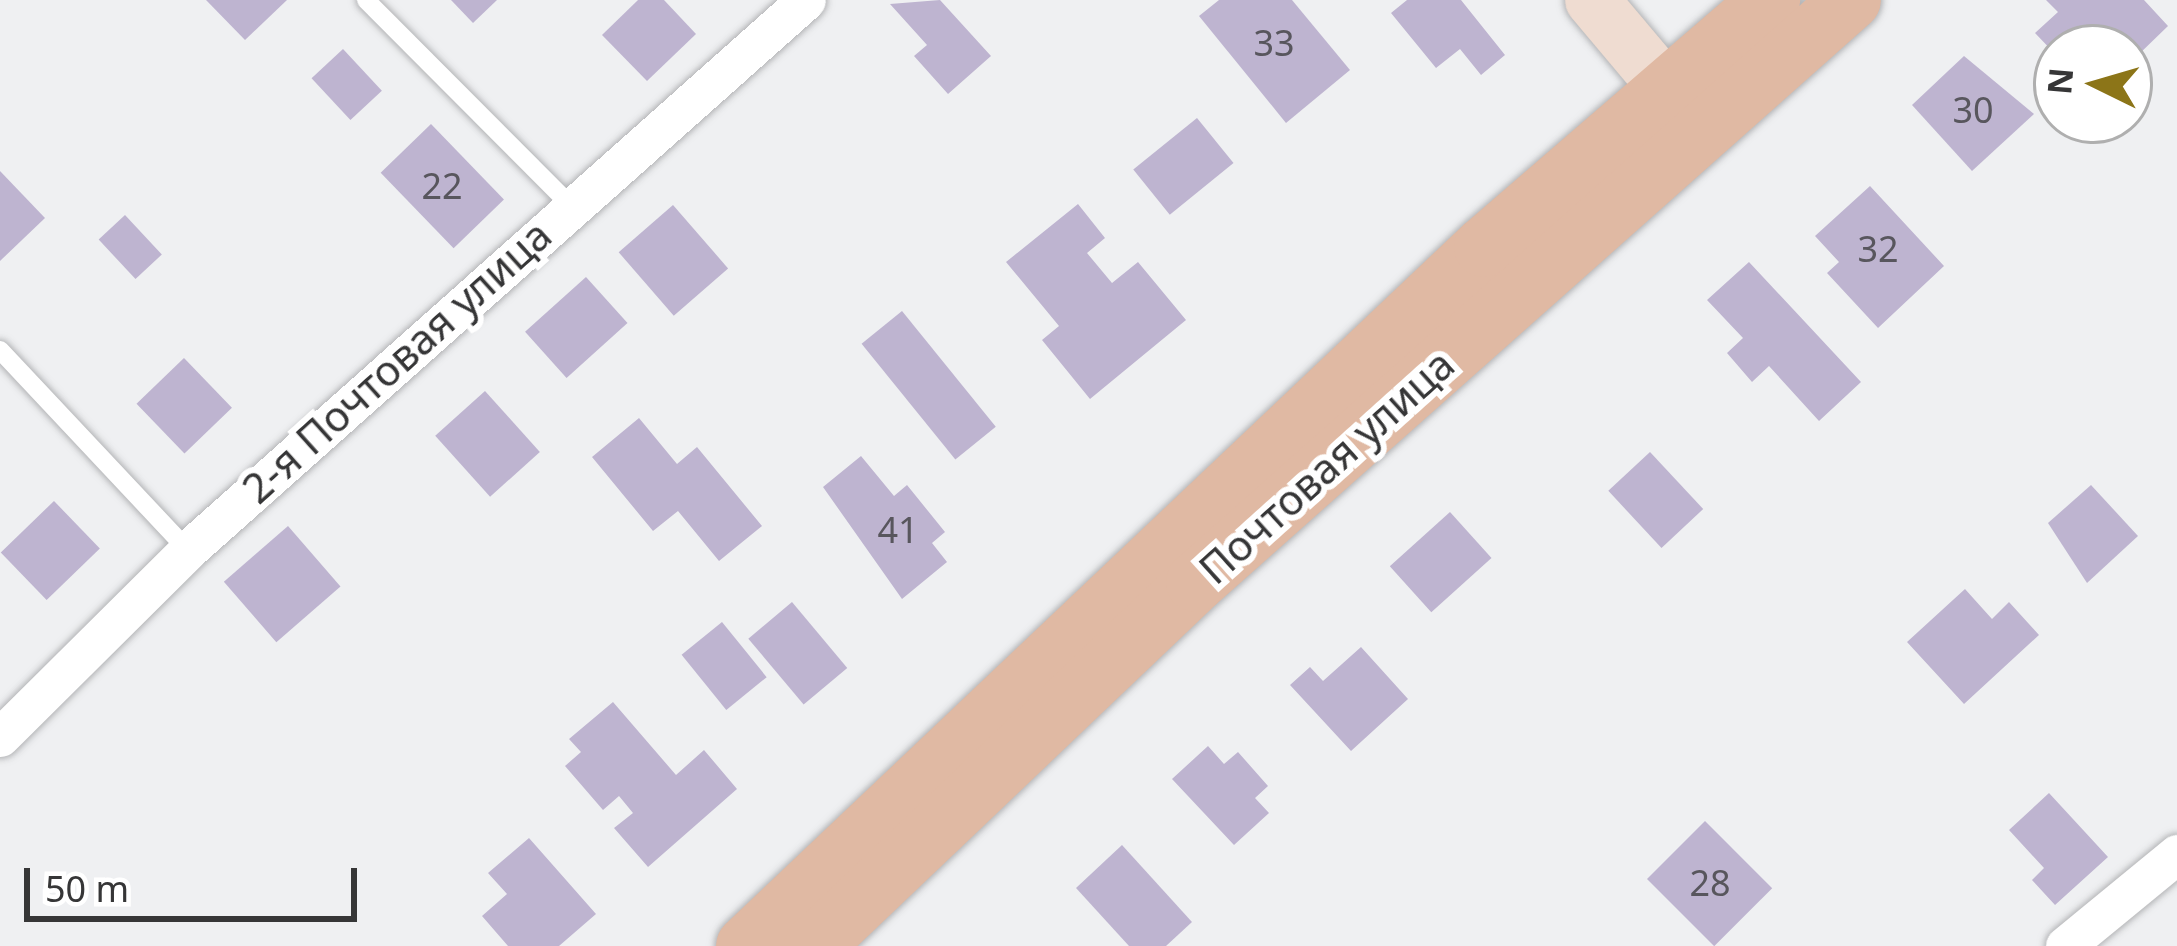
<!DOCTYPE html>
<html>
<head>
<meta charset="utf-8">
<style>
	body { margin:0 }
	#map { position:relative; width:2177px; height:946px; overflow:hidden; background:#eff0f2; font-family:"Noto Sans",sans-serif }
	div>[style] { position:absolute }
	.building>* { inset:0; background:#beb4d0; transform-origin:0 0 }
	.roads { filter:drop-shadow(0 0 3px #b4b5b7) drop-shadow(0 0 3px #b4b5b7) }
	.lane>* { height:18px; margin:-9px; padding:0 9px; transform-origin:9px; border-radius:9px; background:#fff }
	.street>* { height:39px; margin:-19.5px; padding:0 19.5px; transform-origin:19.5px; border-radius:19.5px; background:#fff }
	.secondary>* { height:54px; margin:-27px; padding:0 27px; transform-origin:27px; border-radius:27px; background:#efdcd1 }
	.primary>* { height:60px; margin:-30px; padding:0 30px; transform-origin:30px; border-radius:30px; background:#e0b9a3 }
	span { translate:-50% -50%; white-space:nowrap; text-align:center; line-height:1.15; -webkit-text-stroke:12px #fff; paint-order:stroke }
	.number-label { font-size:36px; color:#58565d }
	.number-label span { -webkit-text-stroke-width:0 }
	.street-label { font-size:42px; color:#363637 }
	.north { position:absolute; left:2033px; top:24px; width:120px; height:120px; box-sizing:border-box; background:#fff; border:3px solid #afafaf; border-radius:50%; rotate:275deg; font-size:33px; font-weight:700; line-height:48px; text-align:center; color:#363637 }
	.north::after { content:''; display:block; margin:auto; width:42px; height:54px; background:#8c7518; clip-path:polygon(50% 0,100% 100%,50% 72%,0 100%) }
	.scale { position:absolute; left:24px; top:868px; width:333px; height:54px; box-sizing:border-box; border:6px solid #363637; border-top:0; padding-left:15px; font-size:36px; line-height:42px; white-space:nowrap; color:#363637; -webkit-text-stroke:9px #fff; paint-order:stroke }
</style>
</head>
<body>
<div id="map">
	<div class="building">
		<i style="clip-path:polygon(206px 0,287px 0,245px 40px)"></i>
		<i style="clip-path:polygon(451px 0,497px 0,473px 23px)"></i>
		<i style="clip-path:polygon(638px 0,664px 0,696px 34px,647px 81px,602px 35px)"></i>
		<i style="clip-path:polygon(940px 0,991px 56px,948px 94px,914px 56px,927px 45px,890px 4px)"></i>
		<i style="clip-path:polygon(1219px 0,1292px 0,1350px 70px,1286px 123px,1199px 16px)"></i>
		<i style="clip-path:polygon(1407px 0,1461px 0,1505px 55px,1481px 75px,1460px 49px,1436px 68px,1391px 13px)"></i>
		<i style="clip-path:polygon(2046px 0,2144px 0,2168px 26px,2136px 57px,2116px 34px,2057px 56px,2035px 33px,2058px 12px)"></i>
		<i style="left:343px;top:49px;width:57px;height:43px;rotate:47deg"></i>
		<i style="clip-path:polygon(1964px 56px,2034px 114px,1972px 171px,1912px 105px)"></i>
		<i style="left:1197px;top:118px;width:58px;height:82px;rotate:51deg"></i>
		<i style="left:431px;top:124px;width:105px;height:70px;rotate:46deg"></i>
		<i style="clip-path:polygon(0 171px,45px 218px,0 261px)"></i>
		<i style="clip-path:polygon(1870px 186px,1944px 266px,1878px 328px,1827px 273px,1839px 262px,1815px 236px)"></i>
		<i style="clip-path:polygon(1078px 204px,1105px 238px,1087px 253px,1112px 283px,1138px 262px,1186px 320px,1090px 399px,1042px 340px,1059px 326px,1006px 262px)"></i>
		<i style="left:673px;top:205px;width:84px;height:72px;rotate:49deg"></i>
		<i style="left:125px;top:215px;width:54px;height:36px;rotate:47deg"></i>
		<i style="clip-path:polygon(1749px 262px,1861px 382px,1819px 421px,1769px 366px,1752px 382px,1727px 353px,1743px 338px,1707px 300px)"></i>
		<i style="left:586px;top:277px;width:62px;height:82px;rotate:48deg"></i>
		<i style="left:902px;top:311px;width:149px;height:52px;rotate:51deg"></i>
		<i style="left:184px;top:358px;width:69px;height:66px;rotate:46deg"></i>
		<i style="left:485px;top:391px;width:82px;height:67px;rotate:48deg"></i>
		<i style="clip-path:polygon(639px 418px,677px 464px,697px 447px,762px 526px,719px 561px,678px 511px,653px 531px,592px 457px)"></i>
		<i style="left:1650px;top:452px;width:78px;height:57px;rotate:47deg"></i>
		<i style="clip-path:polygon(861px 456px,894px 496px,907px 485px,945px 532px,932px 543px,947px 562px,902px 599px,823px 487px)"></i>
		<i style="clip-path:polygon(2091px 485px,2138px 536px,2087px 583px,2048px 523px)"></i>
		<i style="left:54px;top:501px;width:66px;height:74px;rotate:46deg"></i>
		<i style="left:1450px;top:512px;width:62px;height:81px;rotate:48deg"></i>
		<i style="left:288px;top:526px;width:80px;height:85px;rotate:49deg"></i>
		<i style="clip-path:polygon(1965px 589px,1992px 619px,2009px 602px,2039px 635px,1964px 704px,1907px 642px)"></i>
		<i style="left:792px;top:602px;width:86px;height:57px;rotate:50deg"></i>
		<i style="left:722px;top:622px;width:71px;height:52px;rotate:51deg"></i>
		<i style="clip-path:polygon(1361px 647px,1408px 699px,1351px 751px,1290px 685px,1310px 667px,1323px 681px)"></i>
		<i style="clip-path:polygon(613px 702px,676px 775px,704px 750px,737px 789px,648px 867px,614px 828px,633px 813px,619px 796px,603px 810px,565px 766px,581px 752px,569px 739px)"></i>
		<i style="clip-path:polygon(1208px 746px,1224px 764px,1238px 752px,1268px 786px,1255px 798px,1269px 813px,1234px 845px,1172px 779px)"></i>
		<i style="clip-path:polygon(2049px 793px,2108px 857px,2055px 905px,2032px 880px,2044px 868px,2009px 830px)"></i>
		<i style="left:1705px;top:821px;width:95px;height:82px;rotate:45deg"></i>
		<i style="clip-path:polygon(529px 838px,596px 914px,559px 946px,508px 946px,482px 916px,507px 894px,488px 873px)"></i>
		<i style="clip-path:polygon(1122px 845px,1192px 922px,1166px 946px,1129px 946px,1076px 888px)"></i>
	</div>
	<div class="roads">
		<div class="lane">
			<i style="left:366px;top:0;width:288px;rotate:45.1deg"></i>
			<i style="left:0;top:350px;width:274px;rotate:46.8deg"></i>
		</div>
		<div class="street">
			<i style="left:0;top:737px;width:265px;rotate:-44.8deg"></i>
			<i style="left:188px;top:550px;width:827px;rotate:-41.67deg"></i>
			<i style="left:2065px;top:946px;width:145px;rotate:-39.4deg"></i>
		</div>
		<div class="secondary">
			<i style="left:1592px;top:0;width:158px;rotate:49.9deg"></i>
		</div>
		<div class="primary">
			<i style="left:746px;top:946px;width:1016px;rotate:-43.45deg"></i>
			<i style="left:1484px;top:247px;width:378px;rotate:-40.8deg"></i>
			<i style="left:814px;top:946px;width:528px;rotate:-43.62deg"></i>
			<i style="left:1196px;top:582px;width:876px;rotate:-41.62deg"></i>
		</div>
	</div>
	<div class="number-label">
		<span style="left:1274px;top:43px">33</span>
		<span style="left:1973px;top:110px">30</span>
		<span style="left:442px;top:186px">22</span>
		<span style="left:1878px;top:249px">32</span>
		<span style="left:898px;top:530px">41</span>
		<span style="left:1710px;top:883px">28</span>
	</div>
	<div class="street-label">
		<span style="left:396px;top:361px;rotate:-42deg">2-я Почтовая улица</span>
		<span style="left:1326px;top:466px;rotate:-42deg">Почтовая улица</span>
	</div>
	<div class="north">N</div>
	<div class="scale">50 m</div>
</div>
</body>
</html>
